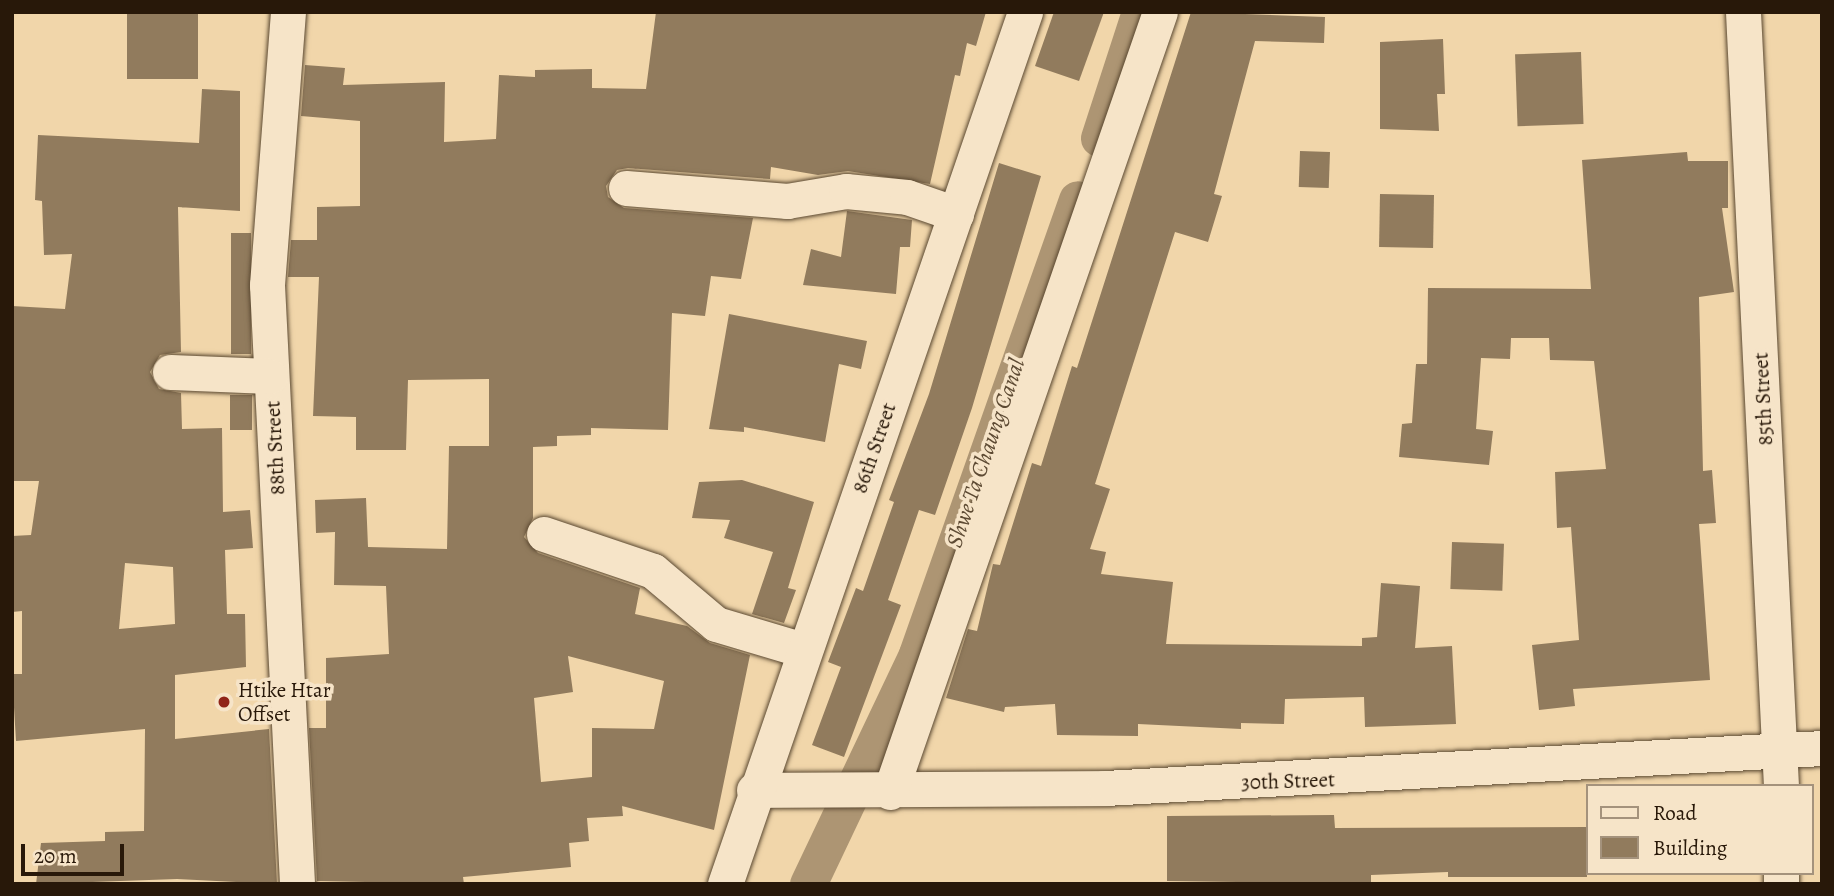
<!DOCTYPE html>
<html>
<head>
<meta charset="utf-8">
<style>
	body { margin:0 }
	#map { position:relative; width:1834px; height:896px; overflow:hidden; background:#f1d6aa; font-family:Alegreya,serif }
	div>[style] { position:absolute }
	.canal>* { height:37px; margin:-18.5px; padding:0 18.5px; transform-origin:18.5px; border-radius:18.5px; background:#ad9573 }
	.building>* { inset:0; background:#917b5d; transform-origin:0 0 }
	.roads { filter:drop-shadow(0 0 2px #5a4831) drop-shadow(0 0 2px #5a4831) }
	.minor>* { height:35px; margin:-17.5px; padding:0 17.5px; transform-origin:17.5px; border-radius:17.5px; background:#f6e4c8 }
	.dots>* { width:19px; height:19px; translate:-50% -50%; box-sizing:border-box; border:4px solid #f6e4c8; border-radius:50% }
	span { translate:-50% -50%; white-space:nowrap; text-align:center; line-height:1.15; -webkit-text-stroke:7px #f6e4c8; paint-order:stroke }
	.street-label { font-size:21px; color:#281809 }
	.poi-label { font-size:21px; color:#281809 }
	.left { translate:0 -50%; text-align:left }
	.water-label { font-size:23px; color:#5d4a33; font-style:italic }
	.frame { position:absolute; inset:0; border:14px solid #281809; pointer-events:none }
	.legend { position:absolute; left:1586px; top:784px; width:228px; height:91px; box-sizing:border-box; background:#f6e4c8; border:2px solid #a4927c; margin:0; padding:9px 12px; list-style:none; font-size:21px; color:#281809 }
	.legend li { display:flex; align-items:center; gap:14px; height:35px }
	.legend b { width:35px; border:2px solid #a4927c }
	.scale { position:absolute; left:21px; top:844px; width:103px; height:32px; box-sizing:border-box; border:4px solid #281809; border-top:0; padding-left:9px; font-size:21px; line-height:24px; white-space:nowrap; color:#281809; -webkit-text-stroke:5px #f6e4c8; paint-order:stroke }
</style>
</head>
<body>
<div id="map">
	<div class="canal">
		<i style="left:1099px;top:138px;width:133px;rotate:-72deg"></i>
		<i style="left:808px;top:884px;width:255px;rotate:-64.6deg"></i>
		<i style="left:917px;top:654px;width:482px;rotate:-70.6deg"></i>
	</div>
	<div class="building">
		<i style="left:127px;top:12px;width:71px;height:67px"></i>
		<i style="clip-path:polygon(evenodd,656px 12px,986px 12px,976px 46px,967px 43px,960px 76px,955px 75px,930px 184px,848px 171px,818px 175px,771px 167px,770px 179px,628px 168px,617px 170px,606px 186px,608px 197px,624px 208px,753px 218px,741px 279px,711px 276px,705px 316px,672px 313px,668px 430px,591px 428px,591px 435px,557px 436px,557px 446px,533px 447px,533px 518px,524px 537px,538px 553px,640px 588px,635px 614px,687px 626px,710px 643px,750px 655px,714px 830px,622px 806px,623px 816px,587px 818px,589px 841px,569px 843px,571px 867px,463px 877px,464px 884px,317px 881px,309px 728px,326px 728px,326px 658px,389px 654px,386px 586px,334px 585px,335px 532px,316px 533px,315px 500px,366px 498px,368px 547px,447px 549px,449px 446px,489px 446px,489px 379px,408px 380px,406px 450px,356px 450px,356px 417px,313px 416px,319px 277px,288px 277px,291px 240px,317px 240px,317px 207px,360px 206px,360px 121px,301px 116px,305px 65px,345px 68px,343px 85px,445px 82px,444px 142px,496px 139px,499px 75px,535px 77px,535px 70px,592px 69px,592px 88px,646px 89px,656px 12px,568px 656px,664px 681px,654px 729px,592px 728px,592px 777px,541px 782px,534px 698px,573px 692px,568px 656px)"></i>
		<i style="clip-path:polygon(1054px 12px,1104px 12px,1079px 81px,1035px 66px)"></i>
		<i style="clip-path:polygon(1191px 12px,1325px 17px,1324px 43px,1255px 41px,1214px 194px,1222px 196px,1208px 242px,1175px 232px,1095px 484px,1110px 489px,1090px 549px,1106px 552px,1101px 574px,1173px 582px,1166px 644px,1362px 646px,1362px 638px,1377px 637px,1381px 583px,1420px 586px,1415px 648px,1452px 646px,1456px 724px,1365px 727px,1364px 697px,1285px 699px,1284px 724px,1241px 723px,1241px 729px,1138px 724px,1138px 736px,1057px 735px,1055px 704px,1005px 707px,1004px 712px,946px 698px,968px 629px,977px 631px,993px 564px,1000px 565px,1032px 463px,1041px 466px,1072px 366px,1077px 368px)"></i>
		<i style="clip-path:polygon(1443px 39px,1445px 94px,1437px 94px,1439px 131px,1380px 129px,1380px 42px)"></i>
		<i style="left:1581px;top:52px;width:72px;height:66px;rotate:88deg"></i>
		<i style="clip-path:polygon(evenodd,202px 89px,240px 91px,240px 211px,178px 207px,181px 352px,160px 355px,150px 372px,159px 389px,181px 393px,182px 429px,222px 428px,223px 512px,250px 510px,253px 548px,225px 550px,227px 614px,245px 614px,246px 667px,175px 675px,175px 739px,269px 729px,277px 884px,177px 879px,36px 884px,41px 843px,105px 841px,105px 832px,144px 831px,145px 729px,16px 741px,12px 674px,22px 674px,22px 611px,12px 612px,12px 536px,31px 535px,39px 481px,12px 481px,12px 306px,65px 309px,72px 254px,44px 255px,42px 201px,35px 200px,38px 135px,199px 143px,202px 89px,125px 563px,173px 567px,175px 624px,119px 629px,125px 563px)"></i>
		<i style="left:1300px;top:151px;width:30px;height:36px;rotate:2deg"></i>
		<i style="clip-path:polygon(1687px 152px,1688px 161px,1728px 161px,1728px 208px,1722px 208px,1734px 292px,1699px 297px,1703px 471px,1712px 470px,1716px 523px,1699px 524px,1710px 680px,1573px 689px,1575px 706px,1539px 710px,1532px 645px,1579px 640px,1571px 527px,1557px 528px,1555px 472px,1606px 469px,1594px 361px,1550px 360px,1549px 338px,1511px 338px,1510px 359px,1481px 358px,1476px 429px,1493px 431px,1489px 465px,1399px 457px,1402px 424px,1412px 423px,1416px 364px,1427px 364px,1428px 288px,1591px 289px,1582px 160px)"></i>
		<i style="clip-path:polygon(999px 163px,1041px 176px,972px 408px,935px 515px,919px 510px,888px 600px,901px 605px,844px 757px,812px 745px,841px 667px,828px 662px,856px 588px,863px 591px,894px 502px,889px 500px,929px 394px)"></i>
		<i style="left:1380px;top:194px;width:54px;height:53px;rotate:1deg"></i>
		<i style="clip-path:polygon(847px 211px,912px 220px,910px 247px,900px 247px,896px 294px,803px 285px,811px 249px,841px 257px)"></i>
		<i style="left:231px;top:233px;width:20px;height:121px"></i>
		<i style="clip-path:polygon(729px 314px,867px 341px,861px 369px,839px 364px,825px 442px,744px 427px,744px 432px,709px 429px)"></i>
		<i style="left:230px;top:395px;width:22px;height:35px"></i>
		<i style="clip-path:polygon(742px 480px,814px 502px,788px 588px,796px 590px,784px 623px,752px 614px,773px 552px,724px 538px,730px 520px,692px 518px,699px 482px)"></i>
		<i style="left:1452px;top:542px;width:52px;height:47px;rotate:2deg"></i>
		<i style="clip-path:polygon(1334px 815px,1335px 828px,1587px 827px,1587px 877px,1448px 877px,1448px 872px,1371px 875px,1371px 884px,1167px 881px,1167px 816px)"></i>
	</div>
	<div class="roads">
		<div class="minor">
			<i style="left:288px;top:12px;width:274px;rotate:94.4deg"></i>
			<i style="left:267px;top:285px;width:600px;rotate:87.13deg"></i>
			<i style="left:1743px;top:12px;width:775px;rotate:87.19deg"></i>
			<i style="left:626px;top:188px;width:162px;rotate:4.6deg"></i>
			<i style="left:787px;top:201px;width:60px;rotate:-9.6deg"></i>
			<i style="left:846px;top:191px;width:61px;rotate:5.6deg"></i>
			<i style="left:907px;top:197px;width:52px;rotate:19.1deg"></i>
			<i style="left:170px;top:372px;width:100px;rotate:2.3deg"></i>
			<i style="left:544px;top:534px;width:115px;rotate:18.7deg"></i>
			<i style="left:653px;top:571px;width:82px;rotate:40.1deg"></i>
			<i style="left:716px;top:624px;width:91px;rotate:16.6deg"></i>
			<i style="left:754px;top:790px;width:351px;rotate:-0.3deg"></i>
			<i style="left:1105px;top:788px;width:718px;rotate:-3.19deg"></i>
			<i style="left:890px;top:792px;width:825px;rotate:-70.91deg"></i>
			<i style="left:1781px;top:873px;width:11px;rotate:90deg"></i>
			<i style="left:725px;top:884px;width:922px;rotate:-71.01deg"></i>
		</div>
	</div>
	<div class="dots">
		<i style="left:224px;top:702px;background:#8f2418"></i>
	</div>
	<div class="street-label">
		<span style="left:1763px;top:399px;rotate:-93deg">85th Street</span>
		<span style="left:275px;top:448px;rotate:-93deg">88th Street</span>
		<span style="left:874px;top:448px;rotate:-71deg">86th Street</span>
		<span style="left:1288px;top:781px;rotate:-2deg">30th Street</span>
	</div>
	<div class="poi-label">
		<span class="left" style="left:238px;top:702px">Htike Htar<br>Offset</span>
	</div>
	<div class="water-label">
		<span style="left:986px;top:453px;rotate:-71deg">Shwe Ta Chaung Canal</span>
	</div>
	<div class="frame"></div>
	<ul class="legend">
	<li><b style="height:9px;background:#f6e4c8"></b>Road</li>
	<li><b style="height:19px;background:#917b5d"></b>Building</li>
	</ul>
	<div class="scale">20 m</div>
</div>
</body>
</html>
